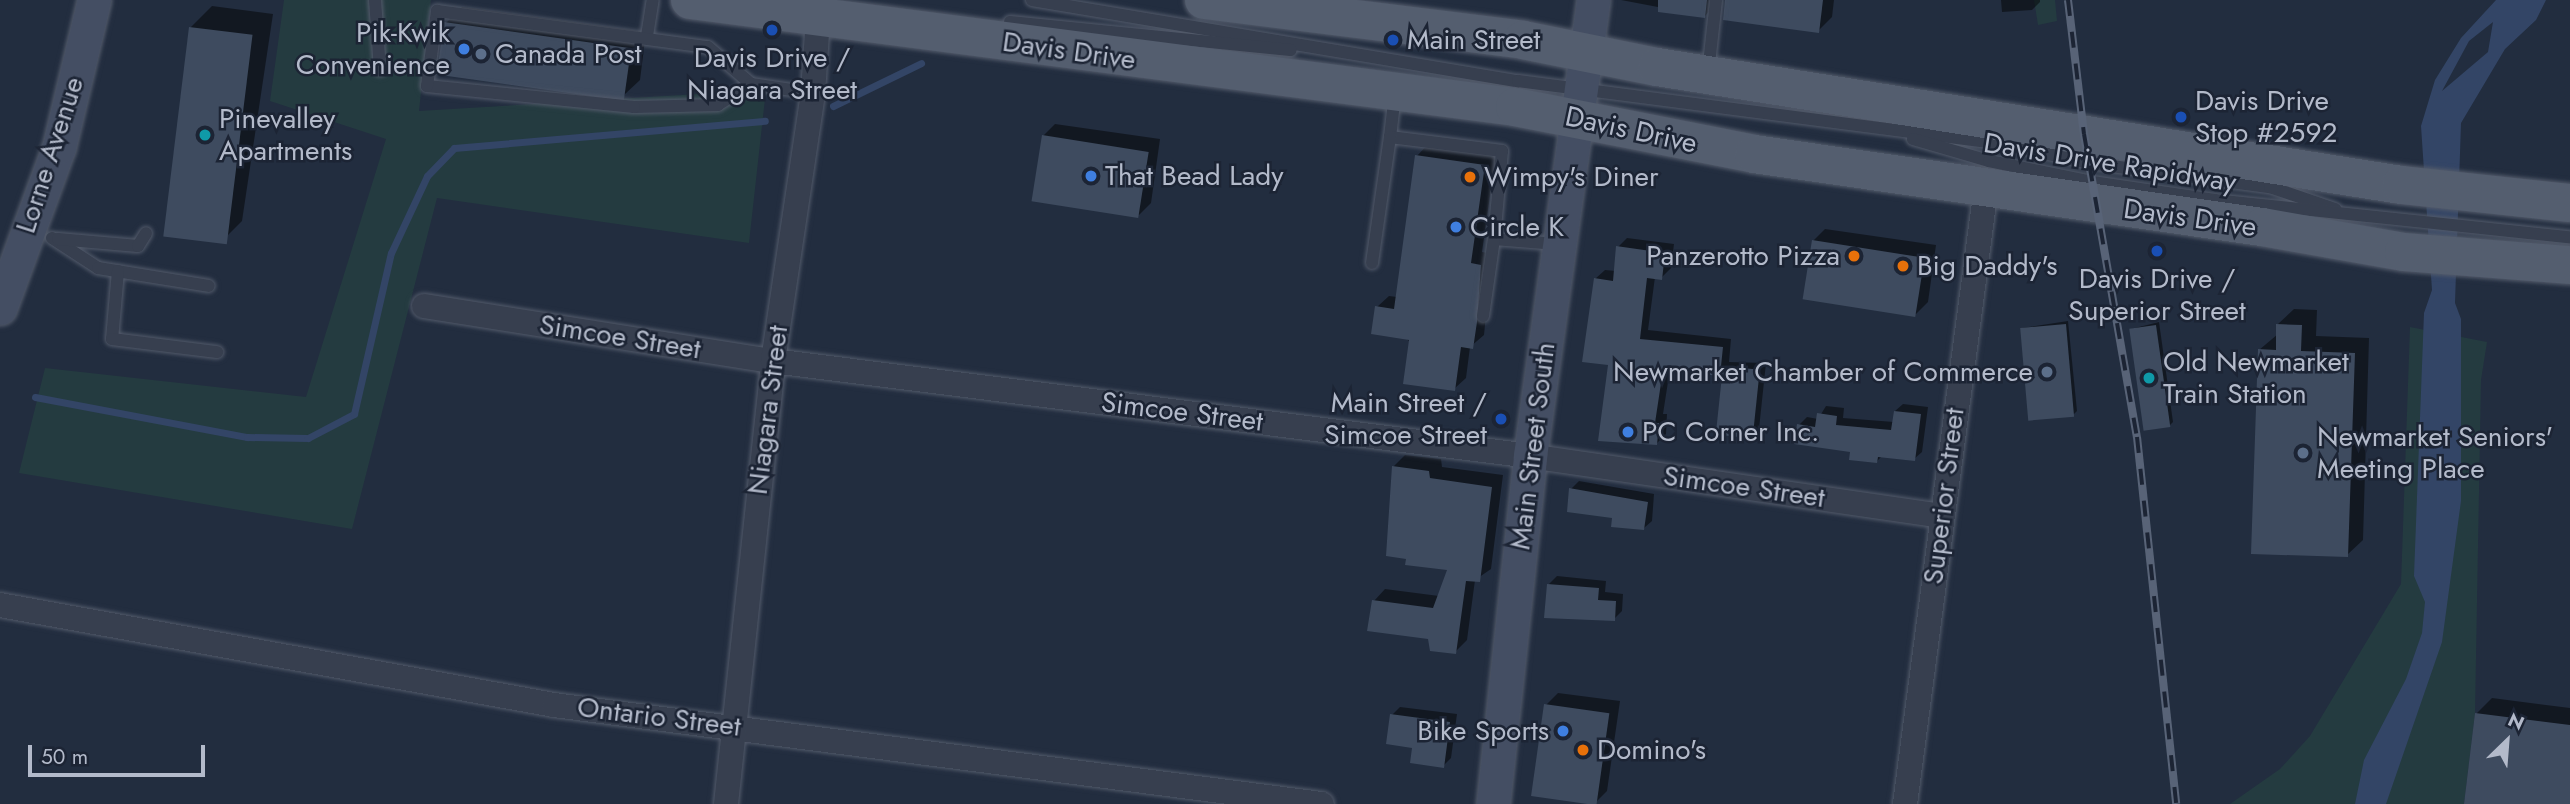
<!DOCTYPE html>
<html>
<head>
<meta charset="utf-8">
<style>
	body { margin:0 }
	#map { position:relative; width:2570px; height:804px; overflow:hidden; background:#222d3f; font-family:Jost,sans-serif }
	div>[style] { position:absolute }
	.green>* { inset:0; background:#243b40 }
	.water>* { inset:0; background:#334566 }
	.shadow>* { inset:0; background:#0007 }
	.stream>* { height:7px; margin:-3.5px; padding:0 3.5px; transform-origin:3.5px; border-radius:3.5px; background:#334566 }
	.building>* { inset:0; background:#3e4b5f; transform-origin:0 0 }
	.roads { filter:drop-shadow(0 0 2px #525a6a) drop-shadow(0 0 2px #525a6a) }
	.lane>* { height:12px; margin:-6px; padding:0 6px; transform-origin:6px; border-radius:6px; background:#373f4f }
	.street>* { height:24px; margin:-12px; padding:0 12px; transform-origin:12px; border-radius:12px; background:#373f4f }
	.secondary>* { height:33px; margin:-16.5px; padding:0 16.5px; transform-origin:16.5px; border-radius:16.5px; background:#444e63 }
	.primary>* { height:38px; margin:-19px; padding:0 19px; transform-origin:19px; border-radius:19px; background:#545e6f }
	.rail>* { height:8px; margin-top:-4px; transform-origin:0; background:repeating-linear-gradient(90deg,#1c2434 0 16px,#586377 0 32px); box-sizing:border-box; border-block:2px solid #586377 }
	.dots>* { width:19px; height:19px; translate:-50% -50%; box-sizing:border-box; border:4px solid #1c2434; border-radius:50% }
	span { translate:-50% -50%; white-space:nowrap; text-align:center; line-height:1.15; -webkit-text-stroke:5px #1c2434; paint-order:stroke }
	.poi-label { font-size:28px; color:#b3baca }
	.right { translate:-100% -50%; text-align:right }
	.left { translate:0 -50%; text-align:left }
	.street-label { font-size:28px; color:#b3baca }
	.north { position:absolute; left:2472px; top:706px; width:70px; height:70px; -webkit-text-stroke:5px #1c2434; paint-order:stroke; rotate:25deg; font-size:19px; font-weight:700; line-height:28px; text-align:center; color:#b3baca }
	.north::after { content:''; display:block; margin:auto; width:24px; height:32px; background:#b3baca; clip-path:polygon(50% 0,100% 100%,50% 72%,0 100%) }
	.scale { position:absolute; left:28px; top:745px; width:177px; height:32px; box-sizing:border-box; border:4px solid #b3baca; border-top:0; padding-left:9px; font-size:21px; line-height:24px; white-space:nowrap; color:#b3baca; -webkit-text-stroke:5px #1c2434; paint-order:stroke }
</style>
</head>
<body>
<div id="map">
	<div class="green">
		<i style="clip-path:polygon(284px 0,431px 0,419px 111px,766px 90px,749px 243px,437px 198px,352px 529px,19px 473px,45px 368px,306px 397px,386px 139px,270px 101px)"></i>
		<i style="clip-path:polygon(2034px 0,2055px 0,2057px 21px,2038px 25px)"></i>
		<i style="clip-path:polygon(2410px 327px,2487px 342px,2481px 380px,2475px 713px,2464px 804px,2230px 804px,2280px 769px,2310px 736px,2401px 584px)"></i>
	</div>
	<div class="water">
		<i style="clip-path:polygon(evenodd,2496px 0,2546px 0,2536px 20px,2505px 49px,2461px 123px,2455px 303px,2461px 319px,2461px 501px,2442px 642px,2386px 804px,2355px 804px,2364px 760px,2406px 679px,2422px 633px,2425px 602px,2414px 576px,2424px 313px,2432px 290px,2421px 126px,2435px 80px,2461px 38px,2496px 0,2493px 22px,2488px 52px,2442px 91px,2469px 41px,2493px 22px)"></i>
	</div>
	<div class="shadow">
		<i style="clip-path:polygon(1621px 0,1719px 0,1705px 16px)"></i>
		<i style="clip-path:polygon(1726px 0,1834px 0,1832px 17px,1818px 31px)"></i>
		<i style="clip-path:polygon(2001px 0,2040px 0,2040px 2px,2032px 10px,2002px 12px)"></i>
		<i style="clip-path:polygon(212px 6px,273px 14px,242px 221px,221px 242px,190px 28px)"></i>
		<i style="clip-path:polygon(462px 7px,646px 32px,640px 80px,624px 95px,446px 23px)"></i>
		<i style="clip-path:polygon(1055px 124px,1160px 139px,1151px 203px,1139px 215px,1043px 136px)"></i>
		<i style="clip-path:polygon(1428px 144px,1496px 154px,1482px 252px,1492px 254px,1484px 335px,1470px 347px,1466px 378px,1454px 389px,1377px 307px,1389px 296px,1397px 297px,1417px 156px)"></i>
		<i style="clip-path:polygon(1825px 229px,1936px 245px,1928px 302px,1916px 314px,1813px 241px)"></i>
		<i style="clip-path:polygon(1627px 238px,1674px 244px,1671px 268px,1661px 278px,1655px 277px,1648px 330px,1731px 339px,1729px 362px,1766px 363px,1759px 429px,1752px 437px,1724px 369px,1719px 374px,1670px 369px,1663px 414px,1667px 414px,1666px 434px,1656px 444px,1610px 363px,1595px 279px,1605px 270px,1616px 271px,1618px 247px)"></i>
		<i style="clip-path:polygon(2294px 309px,2317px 310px,2316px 336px,2369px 338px,2363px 540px,2347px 555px,2259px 350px,2278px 334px,2278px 324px)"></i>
		<i style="clip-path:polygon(2068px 321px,2077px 411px,2073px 415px,2022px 328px)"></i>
		<i style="clip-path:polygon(2159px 322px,2173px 422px,2169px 426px,2131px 329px)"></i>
		<i style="clip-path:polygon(1903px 404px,1928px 407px,1922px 452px,1914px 459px,1882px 456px,1877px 461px,1799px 425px,1807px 417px,1818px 419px,1826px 406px,1844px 408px,1843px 418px,1894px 422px,1895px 411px)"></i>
		<i style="clip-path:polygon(1405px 455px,1441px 459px,1442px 467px,1503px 475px,1491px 569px,1475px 580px,1467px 640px,1455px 652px,1374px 601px,1385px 589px,1439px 596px,1449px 568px,1393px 467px)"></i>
		<i style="clip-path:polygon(1579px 481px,1654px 494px,1652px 521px,1644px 528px,1614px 516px,1571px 489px)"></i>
		<i style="clip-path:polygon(1557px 576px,1606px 581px,1605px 592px,1623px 594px,1622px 611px,1614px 619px,1549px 584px)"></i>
		<i style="clip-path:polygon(1558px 693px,1620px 701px,1607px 791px,1595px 803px,1546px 705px)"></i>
		<i style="clip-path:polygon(2492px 698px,2570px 708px,2570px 804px,2466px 804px,2477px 713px)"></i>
		<i style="clip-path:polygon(1400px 707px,1457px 714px,1451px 758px,1443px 766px,1413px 746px,1392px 715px)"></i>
	</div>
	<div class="stream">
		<i style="left:833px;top:106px;width:98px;rotate:-26deg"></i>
		<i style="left:35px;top:397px;width:216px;rotate:10.7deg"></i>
		<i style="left:247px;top:437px;width:61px;rotate:0.9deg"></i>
		<i style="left:308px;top:438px;width:52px;rotate:-27.6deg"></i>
		<i style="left:354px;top:414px;width:165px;rotate:-77.1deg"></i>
		<i style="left:391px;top:253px;width:85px;rotate:-64.9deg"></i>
		<i style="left:427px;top:176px;width:39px;rotate:-46deg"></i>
		<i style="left:454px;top:148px;width:312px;rotate:-5deg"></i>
	</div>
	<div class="building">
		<i style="clip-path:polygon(1658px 0,1707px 0,1705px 18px,1658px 12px)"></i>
		<i style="clip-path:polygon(1725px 0,1823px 0,1819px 33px,1723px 20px)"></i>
		<i style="left:444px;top:22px;width:189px;height:53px;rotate:8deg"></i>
		<i style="left:189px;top:27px;width:64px;height:211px;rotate:7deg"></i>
		<i style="left:1042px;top:135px;width:108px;height:67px;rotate:9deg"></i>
		<i style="clip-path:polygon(1415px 155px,1485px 165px,1471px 263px,1481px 265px,1477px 322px,1473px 349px,1461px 347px,1455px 391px,1403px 384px,1409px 340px,1371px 334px,1375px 306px,1394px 309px)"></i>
		<i style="left:1812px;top:240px;width:114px;height:60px;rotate:9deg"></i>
		<i style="clip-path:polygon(1616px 246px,1665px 253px,1662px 280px,1647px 278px,1640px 339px,1723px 347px,1720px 376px,1663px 370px,1655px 423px,1659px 423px,1657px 445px,1598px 441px,1608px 365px,1582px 362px,1594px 278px,1613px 281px)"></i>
		<i style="left:2066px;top:324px;width:93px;height:46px;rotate:85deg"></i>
		<i style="clip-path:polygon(2276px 324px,2302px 325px,2301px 351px,2355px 353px,2348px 557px,2251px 554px,2258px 349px,2276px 350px)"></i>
		<i style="left:2156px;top:325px;width:103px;height:27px;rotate:82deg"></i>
		<i style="left:1723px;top:366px;width:37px;height:69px;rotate:6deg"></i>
		<i style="clip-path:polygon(1894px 411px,1921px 414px,1915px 461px,1878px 457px,1877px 463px,1849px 460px,1850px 452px,1794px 444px,1797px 424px,1815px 427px,1817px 413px,1837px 416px,1836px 425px,1891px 430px)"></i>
		<i style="clip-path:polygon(1392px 466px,1429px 471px,1430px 478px,1492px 487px,1480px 582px,1466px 581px,1456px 654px,1430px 651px,1428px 639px,1367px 631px,1372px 600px,1433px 608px,1447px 570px,1405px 565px,1406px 559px,1386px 556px)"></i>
		<i style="clip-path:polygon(1569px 488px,1648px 502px,1644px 530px,1611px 527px,1612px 518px,1567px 512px)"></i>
		<i style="clip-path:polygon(1547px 584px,1599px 588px,1598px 600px,1616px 601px,1615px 621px,1544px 618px)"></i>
		<i style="left:1544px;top:704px;width:66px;height:93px;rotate:8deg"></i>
		<i style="clip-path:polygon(2475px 713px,2570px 725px,2570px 804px,2464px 804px)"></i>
		<i style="clip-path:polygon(1390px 714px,1450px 722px,1444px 768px,1410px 763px,1412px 748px,1386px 744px)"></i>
	</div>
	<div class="roads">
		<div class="lane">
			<i style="left:375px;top:0;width:70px;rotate:85.9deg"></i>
			<i style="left:1032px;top:0;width:493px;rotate:9.5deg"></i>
			<i style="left:1518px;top:81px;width:488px;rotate:7.4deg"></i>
			<i style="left:2002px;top:144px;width:89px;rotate:12.3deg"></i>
			<i style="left:2089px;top:163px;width:183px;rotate:7.6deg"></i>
			<i style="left:2270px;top:187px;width:69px;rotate:18.7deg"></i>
			<i style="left:1010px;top:22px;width:282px;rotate:5.7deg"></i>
			<i style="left:647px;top:36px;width:36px;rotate:-81deg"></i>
			<i style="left:1708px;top:73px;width:73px;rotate:-83.7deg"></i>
			<i style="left:751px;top:84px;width:39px;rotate:148deg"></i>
			<i style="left:718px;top:105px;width:84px;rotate:178.6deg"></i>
			<i style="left:634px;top:107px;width:208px;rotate:-174.2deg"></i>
			<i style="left:427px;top:86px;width:76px;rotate:-82.4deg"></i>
			<i style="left:437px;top:11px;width:273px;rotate:7.6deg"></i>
			<i style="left:708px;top:47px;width:57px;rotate:40.7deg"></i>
			<i style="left:751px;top:84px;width:63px;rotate:8.3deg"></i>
			<i style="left:1395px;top:94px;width:43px;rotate:96.6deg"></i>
			<i style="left:1390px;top:137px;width:113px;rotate:7.1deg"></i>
			<i style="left:1502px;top:151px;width:88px;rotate:95.2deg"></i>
			<i style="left:1494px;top:239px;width:63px;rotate:4.5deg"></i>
			<i style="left:1913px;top:139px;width:79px;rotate:16.1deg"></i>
			<i style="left:1989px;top:161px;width:105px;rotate:11.5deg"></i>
			<i style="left:2092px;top:182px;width:124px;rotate:8.3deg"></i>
			<i style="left:2215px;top:200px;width:357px;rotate:6deg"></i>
			<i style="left:52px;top:238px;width:55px;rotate:33.1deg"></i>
			<i style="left:98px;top:268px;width:112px;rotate:9.2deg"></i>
			<i style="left:58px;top:239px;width:80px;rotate:5deg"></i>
			<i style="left:138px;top:246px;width:15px;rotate:-58deg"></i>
			<i style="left:1372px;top:263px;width:127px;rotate:-81.9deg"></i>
			<i style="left:118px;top:271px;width:68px;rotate:95deg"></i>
			<i style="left:112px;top:339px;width:106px;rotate:7.1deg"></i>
			<i style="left:1483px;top:316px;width:78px;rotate:-81.9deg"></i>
		</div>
		<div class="street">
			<i style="left:424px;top:306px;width:353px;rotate:9deg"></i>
			<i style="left:773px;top:361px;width:763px;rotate:7.15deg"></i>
			<i style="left:1530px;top:456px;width:414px;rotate:8.3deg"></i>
			<i style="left:0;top:605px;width:563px;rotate:10.23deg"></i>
			<i style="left:554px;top:705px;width:774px;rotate:7.35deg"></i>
			<i style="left:726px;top:804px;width:445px;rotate:-83.9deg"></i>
			<i style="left:773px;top:361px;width:271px;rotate:-81.5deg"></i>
			<i style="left:813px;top:93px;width:76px;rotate:-86.2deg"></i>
			<i style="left:1905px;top:804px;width:621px;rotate:-82.51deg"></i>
		</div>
		<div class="secondary">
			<i style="left:0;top:308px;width:171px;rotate:-69.9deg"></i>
			<i style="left:59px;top:147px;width:151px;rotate:-76.6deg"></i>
			<i style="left:1493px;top:804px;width:350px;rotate:-83.9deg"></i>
			<i style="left:1530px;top:456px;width:460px;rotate:-82.1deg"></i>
		</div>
		<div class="primary">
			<i style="left:690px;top:0;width:832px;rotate:7.39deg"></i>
			<i style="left:1515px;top:107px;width:244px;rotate:11.1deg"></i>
			<i style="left:1754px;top:154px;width:513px;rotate:8.18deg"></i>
			<i style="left:2262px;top:227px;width:144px;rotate:10deg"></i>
			<i style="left:2404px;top:252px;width:167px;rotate:4.5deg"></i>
			<i style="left:1204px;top:0;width:321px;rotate:7.1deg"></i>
			<i style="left:1523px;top:40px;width:137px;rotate:11.4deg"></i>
			<i style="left:1657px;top:67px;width:753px;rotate:9.01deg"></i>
			<i style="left:2401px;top:185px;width:170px;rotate:6.1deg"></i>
		</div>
	</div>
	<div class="rail">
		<i style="left:2068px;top:0;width:135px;rotate:83.2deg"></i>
		<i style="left:2084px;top:134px;width:308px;rotate:80.1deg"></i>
		<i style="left:2137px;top:437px;width:369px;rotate:83.9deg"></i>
	</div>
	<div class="dots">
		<i style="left:772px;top:30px;background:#1a4fb4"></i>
		<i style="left:1393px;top:40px;background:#1a4fb4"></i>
		<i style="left:464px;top:49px;background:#3f7fe0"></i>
		<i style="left:481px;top:54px;background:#5c6f8a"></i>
		<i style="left:2181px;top:117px;background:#1a4fb4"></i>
		<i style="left:205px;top:135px;background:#0f9aa8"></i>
		<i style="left:1091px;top:176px;background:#3f7fe0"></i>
		<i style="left:1470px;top:177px;background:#e8710a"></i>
		<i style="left:1456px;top:227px;background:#3f7fe0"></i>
		<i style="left:2157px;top:251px;background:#1a4fb4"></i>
		<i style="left:1854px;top:256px;background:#e8710a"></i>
		<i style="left:1903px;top:266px;background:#e8710a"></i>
		<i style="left:2047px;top:372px;background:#5c6f8a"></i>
		<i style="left:2149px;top:378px;background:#0f9aa8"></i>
		<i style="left:1501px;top:419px;background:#1a4fb4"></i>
		<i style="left:1628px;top:432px;background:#3f7fe0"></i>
		<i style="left:2303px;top:453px;background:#5c6f8a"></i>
		<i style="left:1563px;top:731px;background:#3f7fe0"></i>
		<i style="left:1583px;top:750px;background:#e8710a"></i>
	</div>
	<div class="poi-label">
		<span class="right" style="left:450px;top:49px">Pik-Kwik<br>Convenience</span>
		<span class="left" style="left:1407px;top:40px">Main Street</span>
		<span class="left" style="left:495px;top:54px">Canada Post</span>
		<span style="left:772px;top:74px">Davis Drive /<br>Niagara Street</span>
		<span class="left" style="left:2195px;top:117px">Davis Drive<br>Stop #2592</span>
		<span class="left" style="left:219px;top:135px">Pinevalley<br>Apartments</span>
		<span class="left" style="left:1105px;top:176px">That Bead Lady</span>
		<span class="left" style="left:1484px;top:177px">Wimpy's Diner</span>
		<span class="left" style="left:1470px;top:227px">Circle K</span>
		<span class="right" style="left:1840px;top:256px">Panzerotto Pizza</span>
		<span class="left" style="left:1917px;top:266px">Big Daddy's</span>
		<span style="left:2157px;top:295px">Davis Drive /<br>Superior Street</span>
		<span class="left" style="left:2163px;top:378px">Old Newmarket<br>Train Station</span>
		<span class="right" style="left:2033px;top:372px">Newmarket Chamber of Commerce</span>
		<span class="right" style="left:1487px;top:419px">Main Street /<br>Simcoe Street</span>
		<span class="left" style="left:1642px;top:432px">PC Corner Inc.</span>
		<span class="left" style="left:2317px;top:453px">Newmarket Seniors'<br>Meeting Place</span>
		<span class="right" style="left:1549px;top:731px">Bike Sports</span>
		<span class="left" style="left:1597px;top:750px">Domino's</span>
	</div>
	<div class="street-label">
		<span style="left:1069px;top:51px;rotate:8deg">Davis Drive</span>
		<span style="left:1631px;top:130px;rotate:12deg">Davis Drive</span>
		<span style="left:50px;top:155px;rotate:-72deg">Lorne Avenue</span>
		<span style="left:2110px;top:163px;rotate:9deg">Davis Drive Rapidway</span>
		<span style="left:2190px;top:218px;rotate:8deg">Davis Drive</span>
		<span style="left:620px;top:337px;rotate:9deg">Simcoe Street</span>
		<span style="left:768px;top:410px;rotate:-83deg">Niagara Street</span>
		<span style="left:1182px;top:412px;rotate:7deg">Simcoe Street</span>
		<span style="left:1533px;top:446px;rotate:-83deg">Main Street South</span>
		<span style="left:1744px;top:487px;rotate:8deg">Simcoe Street</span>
		<span style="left:1944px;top:496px;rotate:-83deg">Superior Street</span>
		<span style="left:659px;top:717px;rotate:7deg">Ontario Street</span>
	</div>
	<div class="north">N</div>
	<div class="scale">50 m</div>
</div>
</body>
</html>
